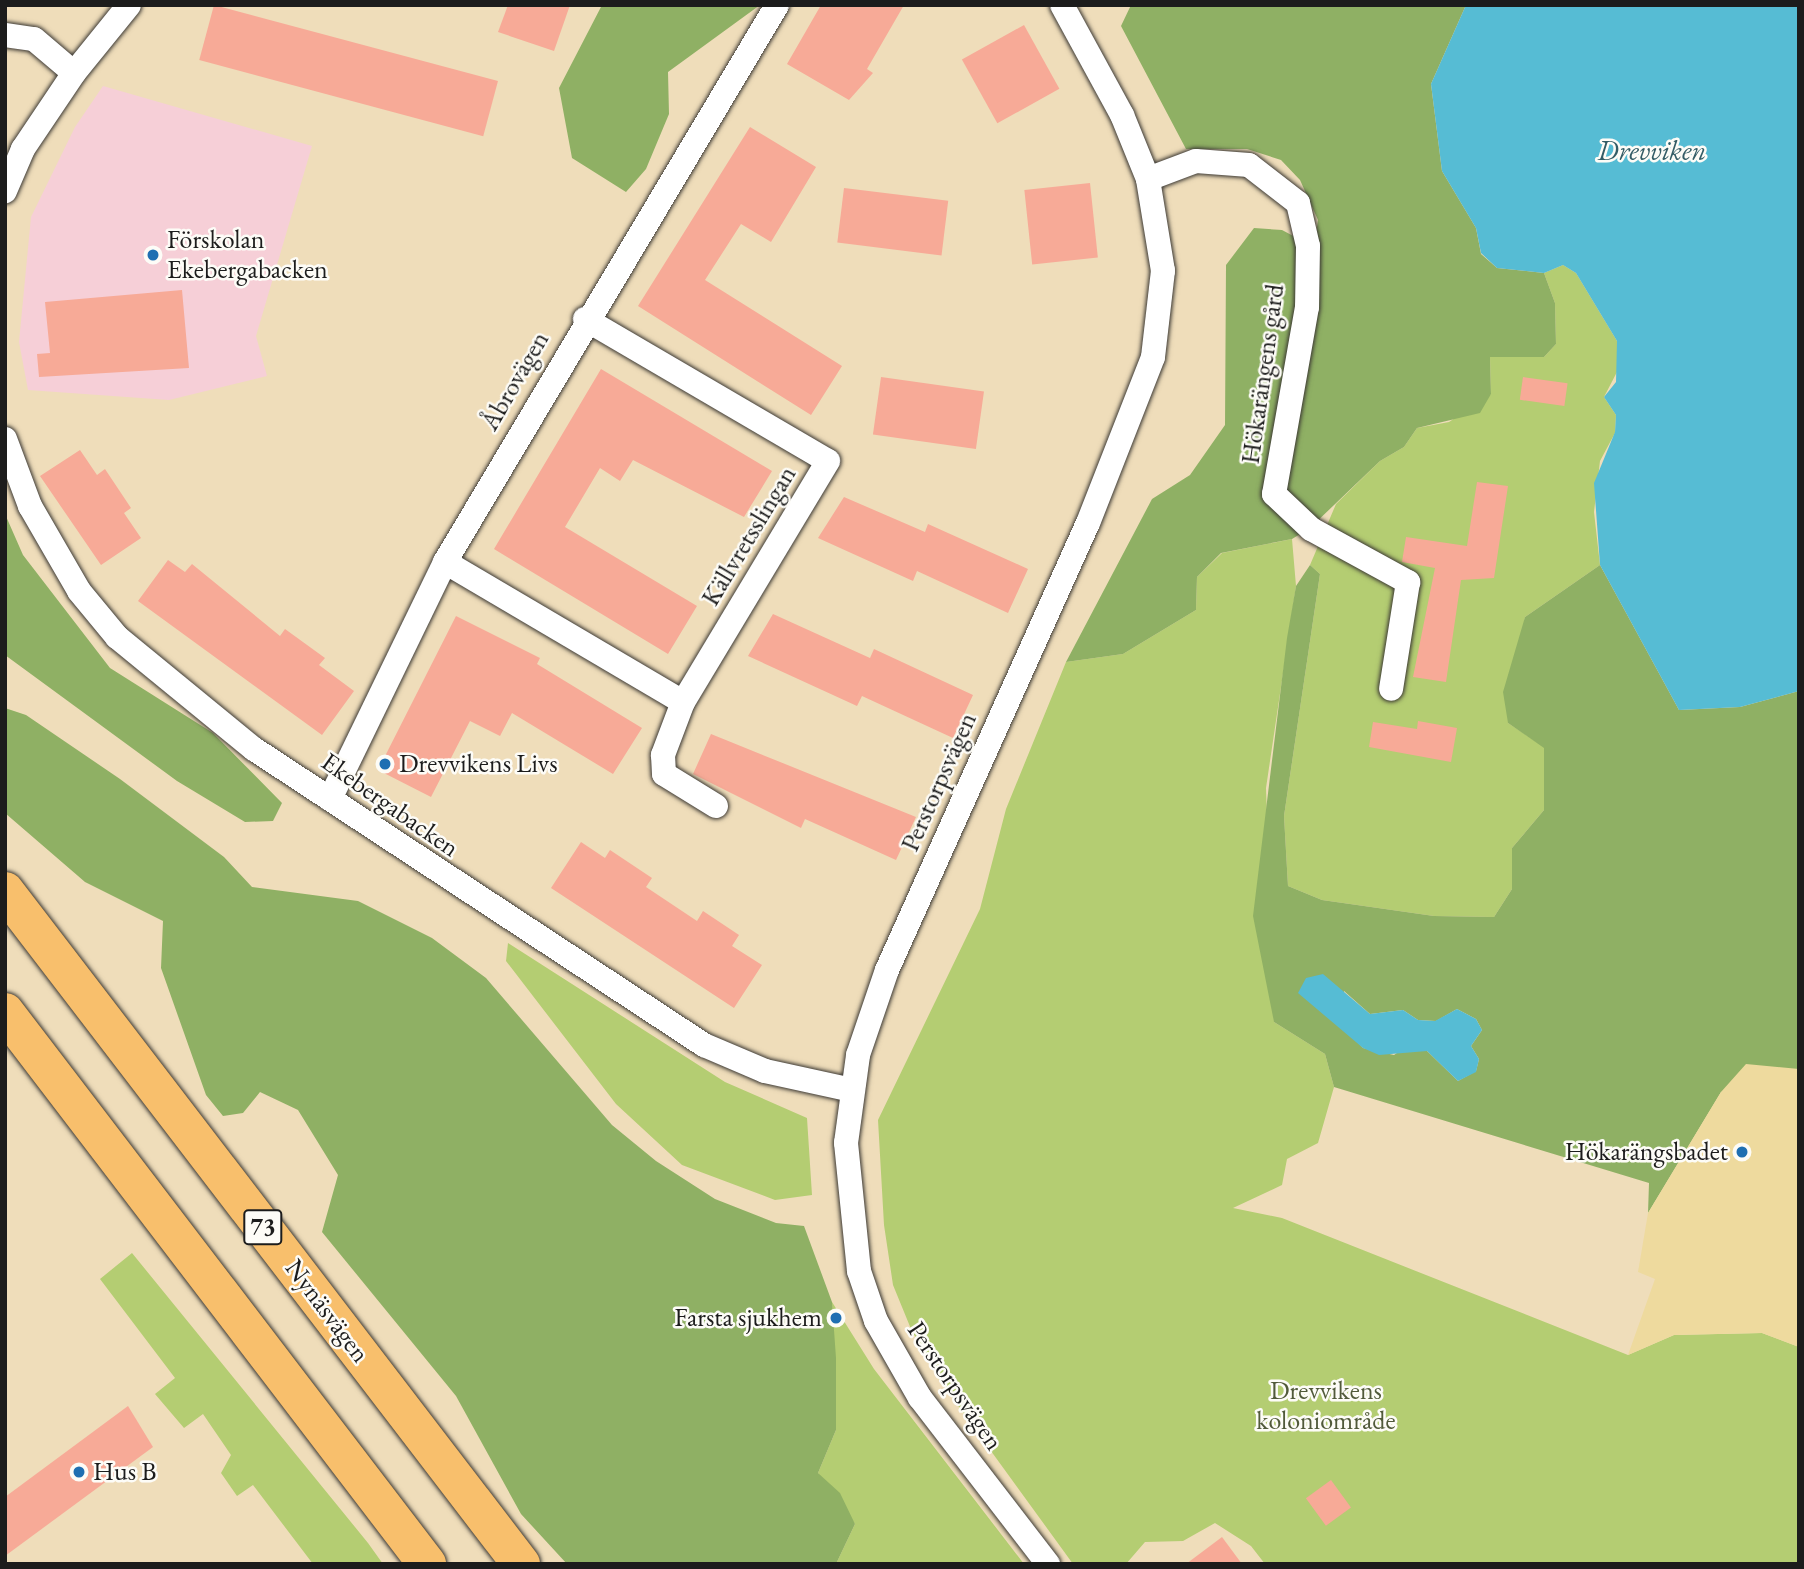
<!DOCTYPE html>
<html>
<head>
<meta charset="utf-8">
<style>
	body { margin:0 }
	#map { position:relative; width:1804px; height:1569px; overflow:hidden; background:#efddba; font-family:"EB Garamond",serif }
	div>[style] { position:absolute }
	.built>* { inset:0; background:#f6cfd7 }
	.green>* { inset:0; background:#b4cd72 }
	.forest>* { inset:0; background:#8fb064 }
	.sand>* { inset:0; background:#eeda9e }
	.water>* { inset:0; background:#56bcd4 }
	.building>* { inset:0; background:#f7aa97; transform-origin:0 0 }
	.roads { filter:drop-shadow(0 0 2px #3c3934) drop-shadow(0 0 2px #3c3934) }
	.minor>* { height:24px; margin:-12px; padding:0 12px; transform-origin:12px; border-radius:12px; background:#fff }
	.motorway>* { height:38px; margin:-19px; padding:0 19px; transform-origin:19px; border-radius:19px; background:#f8bf6c }
	.dots>* { width:19px; height:19px; translate:-50% -50%; box-sizing:border-box; border:4px solid #fdfcf7; border-radius:50% }
	span { translate:-50% -50%; white-space:nowrap; text-align:center; line-height:1.15; -webkit-text-stroke:5px #fdfcf7; paint-order:stroke }
	.shield-label span { padding:2px 5px; background:#fdfcf7; border:2px solid; border-radius:5px; -webkit-text-stroke-width:0 }
	.shield-label { font-size:24px; color:#1c1c1c; font-weight:700 }
	.poi-label { font-size:26px; color:#1c1c1c }
	.left { translate:0 -50%; text-align:left }
	.right { translate:-100% -50%; text-align:right }
	.street-label { font-size:26px; color:#1c1c1c }
	.park-label { font-size:26px; color:#515a3a }
	.water-label { font-size:28px; color:#335c66; font-style:italic }
	.frame { position:absolute; inset:0; border:7px solid #1c1c1c; pointer-events:none }
</style>
</head>
<body>
<div id="map">
	<div class="built">
		<i style="clip-path:polygon(103px 86px,312px 146px,256px 336px,267px 376px,169px 400px,28px 390px,19px 342px,31px 217px,75px 127px)"></i>
	</div>
	<div class="green">
		<i style="clip-path:polygon(1563px 265px,1576px 273px,1617px 341px,1618px 370px,1604px 397px,1616px 415px,1615px 433px,1600px 461px,1594px 512px,1600px 565px,1525px 617px,1508px 723px,1544px 747px,1544px 810px,1512px 848px,1512px 889px,1494px 917px,1434px 916px,1322px 900px,1288px 886px,1284px 816px,1320px 574px,1310px 565px,1336px 504px,1380px 461px,1404px 447px,1417px 428px,1449px 422px,1491px 394px,1490px 357px,1544px 357px,1556px 344px,1555px 303px,1544px 273px)"></i>
		<i style="clip-path:polygon(1292px 539px,1296px 586px,1266px 788px,1274px 1022px,1325px 1054px,1334px 1087px,1318px 1143px,1287px 1159px,1282px 1185px,1233px 1208px,1282px 1218px,1628px 1355px,1674px 1335px,1762px 1333px,1799px 1347px,1799px 1564px,1265px 1564px,1251px 1546px,1215px 1523px,1183px 1541px,1145px 1542px,1126px 1564px,1073px 1564px,938px 1378px,911px 1329px,893px 1285px,884px 1225px,878px 1120px,980px 909px,1006px 809px,1066px 662px,1123px 654px,1196px 610px,1197px 577px,1222px 553px)"></i>
		<i style="clip-path:polygon(508px 943px,725px 1082px,807px 1118px,812px 1195px,775px 1200px,682px 1165px,616px 1104px,506px 961px)"></i>
		<i style="clip-path:polygon(132px 1253px,368px 1543px,383px 1564px,313px 1564px,253px 1485px,237px 1496px,221px 1473px,231px 1455px,203px 1414px,184px 1428px,155px 1394px,175px 1378px,100px 1279px)"></i>
		<i style="clip-path:polygon(832px 1302px,874px 1369px,1024px 1564px,836px 1564px,855px 1524px,818px 1473px,836px 1430px)"></i>
	</div>
	<div class="forest">
		<i style="clip-path:polygon(602px 5px,760px 5px,668px 72px,669px 114px,646px 169px,626px 192px,572px 158px,559px 88px)"></i>
		<i style="clip-path:polygon(1131px 5px,1466px 5px,1431px 84px,1442px 171px,1476px 228px,1481px 254px,1497px 268px,1544px 273px,1555px 303px,1556px 344px,1544px 357px,1490px 357px,1491px 394px,1480px 413px,1417px 428px,1404px 447px,1380px 461px,1310px 528px,1292px 539px,1221px 553px,1197px 577px,1196px 610px,1123px 654px,1066px 662px,1152px 499px,1190px 475px,1225px 425px,1226px 265px,1254px 228px,1282px 230px,1314px 247px,1318px 220px,1300px 180px,1281px 160px,1247px 149px,1186px 149px,1121px 26px)"></i>
		<i style="clip-path:polygon(5px 514px,23px 555px,110px 668px,213px 733px,282px 803px,273px 821px,245px 822px,177px 781px,5px 655px)"></i>
		<i style="clip-path:polygon(evenodd,1310px 565px,1320px 574px,1284px 816px,1288px 886px,1322px 900px,1434px 916px,1494px 917px,1512px 889px,1512px 848px,1544px 810px,1544px 748px,1508px 723px,1503px 692px,1525px 617px,1600px 565px,1679px 710px,1740px 707px,1799px 691px,1799px 1069px,1721px 1092px,1648px 1213px,1649px 1183px,1334px 1087px,1325px 1054px,1274px 1022px,1253px 916px,1287px 638px,1296px 586px,1310px 565px,1344px 991px,1370px 1014px,1403px 1010px,1418px 1020px,1436px 1021px,1457px 1009px,1476px 1019px,1482px 1030px,1471px 1046px,1479px 1059px,1476px 1071px,1458px 1081px,1427px 1051px,1404px 1048px,1394px 1055px,1363px 1048px,1343px 1026px,1344px 991px)"></i>
		<i style="clip-path:polygon(5px 708px,26px 715px,120px 779px,224px 857px,252px 887px,358px 901px,432px 938px,486px 978px,612px 1125px,656px 1161px,715px 1199px,776px 1223px,804px 1226px,832px 1302px,836px 1358px,836px 1430px,818px 1473px,840px 1493px,855px 1524px,836px 1564px,567px 1564px,521px 1514px,456px 1396px,322px 1232px,338px 1175px,298px 1110px,260px 1092px,243px 1113px,223px 1116px,206px 1095px,161px 968px,163px 921px,85px 882px,5px 813px)"></i>
	</div>
	<div class="sand">
		<i style="clip-path:polygon(1746px 1064px,1799px 1069px,1799px 1347px,1762px 1333px,1674px 1335px,1628px 1355px,1655px 1279px,1638px 1272px,1648px 1213px,1721px 1092px)"></i>
	</div>
	<div class="water">
		<i style="clip-path:polygon(1466px 5px,1799px 5px,1799px 691px,1740px 707px,1679px 710px,1600px 565px,1594px 483px,1615px 432px,1616px 415px,1604px 397px,1616px 382px,1617px 341px,1576px 273px,1563px 265px,1544px 273px,1497px 268px,1481px 253px,1476px 228px,1442px 171px,1431px 84px)"></i>
		<i style="clip-path:polygon(1323px 974px,1370px 1014px,1403px 1010px,1418px 1020px,1435px 1021px,1457px 1009px,1476px 1019px,1482px 1030px,1471px 1046px,1479px 1059px,1476px 1072px,1458px 1081px,1427px 1051px,1379px 1055px,1363px 1048px,1298px 993px,1306px 978px)"></i>
	</div>
	<div class="building">
		<i style="left:214px;top:5px;width:294px;height:57px;rotate:15deg"></i>
		<i style="clip-path:polygon(508px 5px,570px 5px,554px 51px,498px 32px)"></i>
		<i style="clip-path:polygon(821px 5px,904px 5px,867px 69px,873px 73px,849px 100px,787px 64px)"></i>
		<i style="left:1024px;top:25px;width:73px;height:71px;rotate:61deg"></i>
		<i style="clip-path:polygon(750px 127px,816px 167px,771px 242px,741px 224px,705px 280px,842px 366px,811px 415px,638px 306px)"></i>
		<i style="left:1090px;top:183px;width:75px;height:66px;rotate:84deg"></i>
		<i style="left:844px;top:188px;width:105px;height:55px;rotate:7deg"></i>
		<i style="clip-path:polygon(182px 290px,189px 368px,39px 377px,37px 354px,50px 353px,45px 302px)"></i>
		<i style="clip-path:polygon(601px 369px,772px 471px,744px 517px,633px 460px,620px 481px,600px 468px,565px 527px,697px 606px,668px 654px,494px 549px)"></i>
		<i style="left:881px;top:377px;width:104px;height:58px;rotate:8deg"></i>
		<i style="left:1523px;top:377px;width:45px;height:23px;rotate:8deg"></i>
		<i style="clip-path:polygon(80px 450px,97px 475px,105px 469px,131px 508px,124px 513px,141px 538px,101px 565px,40px 476px)"></i>
		<i style="clip-path:polygon(1477px 482px,1508px 486px,1494px 578px,1461px 580px,1446px 682px,1413px 677px,1435px 568px,1402px 562px,1406px 537px,1467px 546px)"></i>
		<i style="clip-path:polygon(844px 497px,925px 532px,928px 524px,1028px 569px,1008px 613px,917px 571px,913px 581px,818px 538px)"></i>
		<i style="clip-path:polygon(168px 560px,185px 572px,192px 564px,280px 636px,285px 629px,325px 658px,319px 665px,354px 691px,322px 735px,138px 601px)"></i>
		<i style="clip-path:polygon(773px 614px,870px 658px,874px 649px,973px 695px,953px 738px,862px 696px,857px 706px,748px 656px)"></i>
		<i style="clip-path:polygon(456px 616px,540px 658px,537px 664px,642px 728px,613px 774px,512px 713px,500px 736px,470px 721px,431px 797px,378px 770px)"></i>
		<i style="clip-path:polygon(1418px 721px,1457px 728px,1451px 762px,1369px 747px,1373px 722px,1417px 729px)"></i>
		<i style="clip-path:polygon(711px 734px,916px 817px,896px 860px,805px 819px,801px 828px,693px 774px)"></i>
		<i style="clip-path:polygon(581px 842px,605px 858px,610px 850px,652px 878px,646px 887px,697px 921px,703px 911px,739px 935px,732px 946px,762px 965px,734px 1008px,551px 888px)"></i>
		<i style="clip-path:polygon(128px 1406px,153px 1447px,5px 1556px,5px 1497px)"></i>
		<i style="left:1331px;top:1480px;width:34px;height:31px;rotate:54deg"></i>
		<i style="clip-path:polygon(1222px 1537px,1242px 1564px,1186px 1564px)"></i>
	</div>
	<div class="roads">
		<div class="minor">
			<i style="left:5px;top:35px;width:29px;rotate:8deg"></i>
			<i style="left:34px;top:39px;width:52px;rotate:40.4deg"></i>
			<i style="left:74px;top:73px;width:92px;rotate:123.9deg"></i>
			<i style="left:23px;top:149px;width:46px;rotate:113.2deg"></i>
			<i style="left:74px;top:73px;width:87px;rotate:-51deg"></i>
			<i style="left:1148px;top:179px;width:51px;rotate:-20.6deg"></i>
			<i style="left:1196px;top:161px;width:53px;rotate:4.3deg"></i>
			<i style="left:1249px;top:165px;width:62px;rotate:37.8deg"></i>
			<i style="left:1298px;top:203px;width:44px;rotate:76.9deg"></i>
			<i style="left:1308px;top:246px;width:61px;rotate:90.9deg"></i>
			<i style="left:1307px;top:307px;width:190px;rotate:100deg"></i>
			<i style="left:1274px;top:494px;width:51px;rotate:43.4deg"></i>
			<i style="left:1311px;top:529px;width:111px;rotate:28.7deg"></i>
			<i style="left:1408px;top:582px;width:108px;rotate:99deg"></i>
			<i style="left:585px;top:319px;width:281px;rotate:30.3deg"></i>
			<i style="left:828px;top:461px;width:281px;rotate:121deg"></i>
			<i style="left:683px;top:702px;width:57px;rotate:110.7deg"></i>
			<i style="left:663px;top:755px;width:19px;rotate:87deg"></i>
			<i style="left:664px;top:774px;width:61px;rotate:31.6deg"></i>
			<i style="left:5px;top:439px;width:72px;rotate:69.5deg"></i>
			<i style="left:30px;top:506px;width:98px;rotate:60deg"></i>
			<i style="left:79px;top:591px;width:60px;rotate:50.4deg"></i>
			<i style="left:117px;top:637px;width:177px;rotate:39.3deg"></i>
			<i style="left:254px;top:749px;width:539px;rotate:33.34deg"></i>
			<i style="left:704px;top:1045px;width:66px;rotate:23.1deg"></i>
			<i style="left:765px;top:1071px;width:89px;rotate:12.3deg"></i>
			<i style="left:445px;top:562px;width:276px;rotate:30.5deg"></i>
			<i style="left:330px;top:799px;width:263px;rotate:-64.1deg"></i>
			<i style="left:445px;top:562px;width:648px;rotate:-59.2deg"></i>
			<i style="left:1048px;top:1564px;width:210px;rotate:-127.6deg"></i>
			<i style="left:920px;top:1398px;width:89px;rotate:-119.7deg"></i>
			<i style="left:876px;top:1321px;width:53px;rotate:-108.8deg"></i>
			<i style="left:859px;top:1271px;width:129px;rotate:-95.8deg"></i>
			<i style="left:846px;top:1143px;width:89px;rotate:-82.2deg"></i>
			<i style="left:858px;top:1055px;width:90px;rotate:-71.2deg"></i>
			<i style="left:887px;top:970px;width:490px;rotate:-65.8deg"></i>
			<i style="left:1088px;top:523px;width:178px;rotate:-68.6deg"></i>
			<i style="left:1153px;top:357px;width:87px;rotate:-83.4deg"></i>
			<i style="left:1163px;top:271px;width:93px;rotate:-99.3deg"></i>
			<i style="left:1148px;top:179px;width:69px;rotate:-112.1deg"></i>
			<i style="left:1122px;top:115px;width:125px;rotate:-118.6deg"></i>
		</div>
		<div class="motorway">
			<i style="left:5px;top:891px;width:848px;rotate:52.52deg"></i>
			<i style="left:5px;top:1012px;width:695px;rotate:52.6deg"></i>
		</div>
	</div>
	<div class="dots">
		<i style="left:153px;top:255px;background:#1f6fb2"></i>
		<i style="left:385px;top:764px;background:#1f6fb2"></i>
		<i style="left:1742px;top:1152px;background:#1f6fb2"></i>
		<i style="left:836px;top:1318px;background:#1f6fb2"></i>
		<i style="left:79px;top:1472px;background:#1f6fb2"></i>
	</div>
	<div class="shield-label">
		<span style="left:263px;top:1227px">73</span>
	</div>
	<div class="poi-label">
		<span class="left" style="left:167px;top:255px">Förskolan<br>Ekebergabacken</span>
		<span class="left" style="left:399px;top:764px">Drevvikens Livs</span>
		<span class="right" style="left:1728px;top:1152px">Hökarängsbadet</span>
		<span class="right" style="left:822px;top:1318px">Farsta sjukhem</span>
		<span class="left" style="left:93px;top:1472px">Hus B</span>
	</div>
	<div class="street-label">
		<span style="left:1263px;top:374px;rotate:-82deg">Hökarängens gård</span>
		<span style="left:515px;top:381px;rotate:-60deg">Åbrovägen</span>
		<span style="left:749px;top:536px;rotate:-59deg">Källvretsslingan</span>
		<span style="left:939px;top:782px;rotate:-66deg">Perstorpsvägen</span>
		<span style="left:390px;top:805px;rotate:35deg">Ekebergabacken</span>
		<span style="left:327px;top:1311px;rotate:53deg">Nynäsvägen</span>
		<span style="left:955px;top:1386px;rotate:56deg">Perstorpsvägen</span>
	</div>
	<div class="park-label">
		<span style="left:1326px;top:1406px">Drevvikens<br>koloniområde</span>
	</div>
	<div class="water-label">
		<span style="left:1652px;top:150px">Drevviken</span>
	</div>
	<div class="frame"></div>
</div>
</body>
</html>
